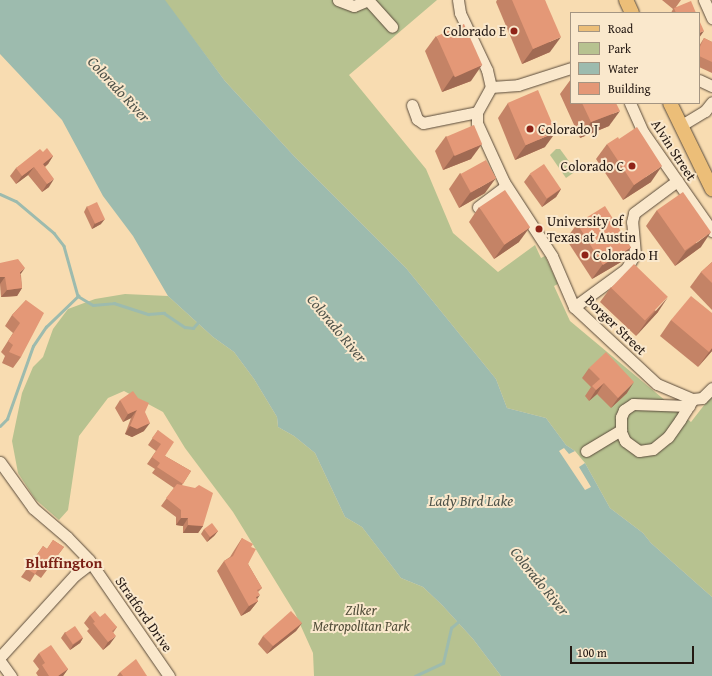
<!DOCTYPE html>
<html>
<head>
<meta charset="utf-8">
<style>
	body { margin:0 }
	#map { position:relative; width:712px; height:676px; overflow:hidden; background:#f8dcb1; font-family:"Gentium Book Plus",serif }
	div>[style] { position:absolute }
	.green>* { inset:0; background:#b7c290 }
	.water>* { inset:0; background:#9dbbae }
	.stream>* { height:2.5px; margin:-1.25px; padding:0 1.25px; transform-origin:1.25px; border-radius:1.25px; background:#9dbbae }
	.roads { filter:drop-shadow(0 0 1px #594a3a) drop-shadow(0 0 1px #594a3a) }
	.minor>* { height:11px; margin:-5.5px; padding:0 5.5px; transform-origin:5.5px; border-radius:5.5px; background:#fae8cc }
	.major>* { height:14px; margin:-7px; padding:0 7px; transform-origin:7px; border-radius:7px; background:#ecbe78 }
	.wall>* { inset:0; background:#c48366 }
	.shaded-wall>* { inset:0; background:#a06a53 }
	.building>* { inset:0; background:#e49877; transform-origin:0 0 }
	.dots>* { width:11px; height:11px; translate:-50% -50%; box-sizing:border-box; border:2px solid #fae8cc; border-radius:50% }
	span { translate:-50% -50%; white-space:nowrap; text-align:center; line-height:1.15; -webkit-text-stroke:4px #fae8cc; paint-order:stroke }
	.poi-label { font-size:14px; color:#241913 }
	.right { translate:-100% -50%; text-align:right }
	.left { translate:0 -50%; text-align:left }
	.street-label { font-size:14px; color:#241913 }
	.park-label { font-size:14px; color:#504c38; font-style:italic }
	.water-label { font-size:15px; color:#4e5249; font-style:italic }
	.neighbourhood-label { font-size:15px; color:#7a1f14; font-weight:700 }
	.legend { position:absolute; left:570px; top:12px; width:130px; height:92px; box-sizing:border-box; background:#fae8cc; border:1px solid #a49582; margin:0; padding:5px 7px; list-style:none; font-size:12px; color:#241913 }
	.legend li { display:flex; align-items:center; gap:8px; height:20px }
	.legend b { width:20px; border:1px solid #a49582 }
	.scale { position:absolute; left:570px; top:646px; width:124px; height:18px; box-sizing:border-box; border:2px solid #241913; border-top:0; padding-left:5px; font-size:12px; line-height:14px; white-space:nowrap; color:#241913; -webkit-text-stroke:3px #fae8cc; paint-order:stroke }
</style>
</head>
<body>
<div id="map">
	<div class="green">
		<i style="clip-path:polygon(164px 0,437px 0,349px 75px,426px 169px,453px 233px,498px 272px,535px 245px,541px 258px,545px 256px,558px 284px,554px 286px,570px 321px,691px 422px,712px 395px,712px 597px,651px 543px,643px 533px,610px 508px,585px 463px,575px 451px,566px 445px,546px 418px,507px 408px,496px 379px,406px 268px,294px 156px,225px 81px)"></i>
		<i style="clip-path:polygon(556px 149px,560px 149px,576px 171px,566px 178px,550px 155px)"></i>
		<i style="clip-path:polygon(125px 294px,168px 296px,213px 337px,234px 352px,254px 379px,277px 417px,278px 427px,294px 436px,315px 453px,345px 517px,362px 527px,401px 578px,423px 587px,442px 605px,473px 639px,501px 676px,314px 676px,313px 653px,295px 613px,233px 512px,185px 448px,163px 412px,124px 391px,108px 398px,79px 436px,68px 510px,59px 520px,35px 499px,18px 473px,12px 441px,22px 393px,33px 367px,43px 357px,53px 329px,68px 309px,95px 299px)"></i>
	</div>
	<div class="water">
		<i style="clip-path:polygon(0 0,165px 0,225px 81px,294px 156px,406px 268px,496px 379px,507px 408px,546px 418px,566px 445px,575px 451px,569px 454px,564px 448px,559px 451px,585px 490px,591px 487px,579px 467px,585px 463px,610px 508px,643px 533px,651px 543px,712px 597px,712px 676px,501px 676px,473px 639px,442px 605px,423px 587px,401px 578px,362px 527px,345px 517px,315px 453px,294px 436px,278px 427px,277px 417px,254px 379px,234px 352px,213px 337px,168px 296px,133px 236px,103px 196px,62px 120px,0 54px)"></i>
	</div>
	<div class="stream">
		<i style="left:0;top:194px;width:17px;rotate:24deg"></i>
		<i style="left:16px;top:201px;width:50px;rotate:40.1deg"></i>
		<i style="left:54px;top:233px;width:16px;rotate:52deg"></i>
		<i style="left:64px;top:246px;width:52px;rotate:74.4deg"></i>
		<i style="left:78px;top:296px;width:17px;rotate:31deg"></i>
		<i style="left:93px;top:305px;width:21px;rotate:-5deg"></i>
		<i style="left:114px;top:303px;width:36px;rotate:18deg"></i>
		<i style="left:148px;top:314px;width:16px;rotate:-4deg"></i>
		<i style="left:164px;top:313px;width:25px;rotate:34deg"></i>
		<i style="left:185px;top:327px;width:8px;rotate:7deg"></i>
		<i style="left:193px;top:328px;width:9px;rotate:-49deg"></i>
		<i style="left:0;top:426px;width:10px;rotate:-45deg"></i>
		<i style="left:7px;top:419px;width:77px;rotate:-70.4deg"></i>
		<i style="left:33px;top:346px;width:23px;rotate:-56deg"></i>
		<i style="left:46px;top:327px;width:45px;rotate:-44.1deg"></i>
		<i style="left:415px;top:676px;width:31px;rotate:-25deg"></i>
		<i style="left:443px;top:663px;width:36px;rotate:-77deg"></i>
		<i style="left:451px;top:628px;width:11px;rotate:-41deg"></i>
	</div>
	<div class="roads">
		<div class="minor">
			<i style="left:338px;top:0;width:17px;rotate:21deg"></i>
			<i style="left:354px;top:6px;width:15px;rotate:-23deg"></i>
			<i style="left:368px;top:0;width:36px;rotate:48deg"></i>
			<i style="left:458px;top:0;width:13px;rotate:81deg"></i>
			<i style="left:460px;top:13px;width:63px;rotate:64.7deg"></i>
			<i style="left:487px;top:70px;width:17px;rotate:77deg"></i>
			<i style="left:491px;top:87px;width:29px;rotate:119deg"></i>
			<i style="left:477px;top:112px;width:11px;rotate:90deg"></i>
			<i style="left:477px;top:123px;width:65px;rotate:65.4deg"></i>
			<i style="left:504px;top:182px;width:88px;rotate:57deg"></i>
			<i style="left:552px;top:256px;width:56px;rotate:66.7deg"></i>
			<i style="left:574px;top:307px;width:113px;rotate:42.9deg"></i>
			<i style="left:657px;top:384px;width:39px;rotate:23deg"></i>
			<i style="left:693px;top:399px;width:9px;rotate:-6deg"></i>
			<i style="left:702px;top:398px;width:14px;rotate:-45deg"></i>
			<i style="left:704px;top:0;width:20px;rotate:66deg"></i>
			<i style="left:699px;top:80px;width:14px;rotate:25deg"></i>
			<i style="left:491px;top:87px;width:27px;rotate:-4deg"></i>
			<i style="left:518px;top:85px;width:56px;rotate:-17.8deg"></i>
			<i style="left:630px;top:103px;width:32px;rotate:66deg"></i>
			<i style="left:643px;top:132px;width:121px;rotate:55.1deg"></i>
			<i style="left:412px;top:105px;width:15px;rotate:70deg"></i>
			<i style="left:417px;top:119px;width:7px;rotate:34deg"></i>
			<i style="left:423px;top:123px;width:55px;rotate:-11.5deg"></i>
			<i style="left:680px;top:126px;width:29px;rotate:-31deg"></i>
			<i style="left:705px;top:111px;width:11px;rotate:-52deg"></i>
			<i style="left:478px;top:207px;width:35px;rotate:-37deg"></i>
			<i style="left:574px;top:307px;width:64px;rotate:-36.2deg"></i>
			<i style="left:626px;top:269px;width:17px;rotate:-59deg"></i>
			<i style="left:635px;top:254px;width:32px;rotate:-95deg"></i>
			<i style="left:632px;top:222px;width:9px;rotate:-77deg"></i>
			<i style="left:634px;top:213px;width:54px;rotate:-36.7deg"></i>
			<i style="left:689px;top:406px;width:56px;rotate:-178deg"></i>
			<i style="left:633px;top:404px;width:11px;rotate:146deg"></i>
			<i style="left:624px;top:410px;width:8px;rotate:113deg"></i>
			<i style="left:621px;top:417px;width:15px;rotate:90deg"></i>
			<i style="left:621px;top:432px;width:10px;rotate:66deg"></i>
			<i style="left:625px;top:441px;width:17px;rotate:36deg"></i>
			<i style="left:639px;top:451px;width:14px;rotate:-8deg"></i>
			<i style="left:653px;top:449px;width:19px;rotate:-39deg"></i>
			<i style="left:668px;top:437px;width:21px;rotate:-55deg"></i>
			<i style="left:680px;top:420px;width:12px;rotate:-59deg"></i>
			<i style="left:686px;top:410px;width:13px;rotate:-58deg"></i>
			<i style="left:586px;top:451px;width:41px;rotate:-31deg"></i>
			<i style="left:0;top:462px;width:57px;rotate:54.3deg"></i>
			<i style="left:33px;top:508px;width:45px;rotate:40.5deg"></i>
			<i style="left:67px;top:537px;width:32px;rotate:46deg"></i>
			<i style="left:89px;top:560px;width:141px;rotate:55.4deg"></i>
			<i style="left:0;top:657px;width:111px;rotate:-47.6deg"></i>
			<i style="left:75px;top:575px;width:20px;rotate:-37deg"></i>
			<i style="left:0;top:661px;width:19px;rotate:54deg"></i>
		</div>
		<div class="major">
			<i style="left:626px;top:0;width:14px;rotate:65deg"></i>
			<i style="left:670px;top:103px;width:96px;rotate:64deg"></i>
		</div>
	</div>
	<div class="wall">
		<i style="clip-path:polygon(497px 0,545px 0,550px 52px,522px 64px,496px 2px)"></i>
		<i style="clip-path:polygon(662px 0,681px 0,676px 7px,696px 13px,671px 13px,673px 9px)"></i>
		<i style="clip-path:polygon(436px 36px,471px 81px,442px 92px,425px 51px)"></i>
		<i style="clip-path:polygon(704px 38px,712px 42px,712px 73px,699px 67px,699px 46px)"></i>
		<i style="clip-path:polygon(571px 79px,571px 103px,616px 103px,609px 126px,580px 138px,560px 94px)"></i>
		<i style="clip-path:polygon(508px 103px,545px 147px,515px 160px,498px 118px)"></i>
		<i style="clip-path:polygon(446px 136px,471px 159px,443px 170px,435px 151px)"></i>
		<i style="clip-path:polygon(607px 144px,651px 182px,623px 200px,596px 159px)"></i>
		<i style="clip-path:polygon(43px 152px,53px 156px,48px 164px,45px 167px,49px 187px,42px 192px,28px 175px,16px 184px,10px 176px,16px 168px)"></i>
		<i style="clip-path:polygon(460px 173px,485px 193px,459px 208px,449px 189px)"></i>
		<i style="clip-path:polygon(530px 174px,561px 189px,556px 197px,542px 207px,524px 182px)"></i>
		<i style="clip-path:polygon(87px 206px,101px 224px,92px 229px,84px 212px)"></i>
		<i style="clip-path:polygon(479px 207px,519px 242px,494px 259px,469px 222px)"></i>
		<i style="clip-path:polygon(657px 210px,701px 247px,675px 266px,646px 226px)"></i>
		<i style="clip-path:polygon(577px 224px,631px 247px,621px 262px,592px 279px,566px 239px)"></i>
		<i style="clip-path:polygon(712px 262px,712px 310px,690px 287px,701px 272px)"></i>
		<i style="clip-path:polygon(0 263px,21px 275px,22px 288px,17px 296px,1px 297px,0 284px)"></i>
		<i style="clip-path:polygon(611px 287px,658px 312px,636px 336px,600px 302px)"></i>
		<i style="clip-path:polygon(26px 300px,21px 357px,13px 368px,2px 363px,5px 356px,1px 352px,13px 333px,5px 326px,12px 315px)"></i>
		<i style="clip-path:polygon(712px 313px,712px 351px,698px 367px,660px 336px,671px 320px)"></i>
		<i style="clip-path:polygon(589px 368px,627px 393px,611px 408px,597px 394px,589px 401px,585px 396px,591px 387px,582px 378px)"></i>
		<i style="clip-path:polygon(120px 400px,145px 412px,144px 431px,132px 437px,125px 434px,131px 418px,123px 422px,115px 408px)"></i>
		<i style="clip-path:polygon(158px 430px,165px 456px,191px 471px,182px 485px,203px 526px,198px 533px,183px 533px,183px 526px,176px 525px,176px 517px,161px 506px,174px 488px,152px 473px,155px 469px,147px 464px,156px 451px,148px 445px)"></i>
		<i style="clip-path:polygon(204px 529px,218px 531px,214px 536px,207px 542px,201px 534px)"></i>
		<i style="clip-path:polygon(242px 538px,251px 547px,248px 564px,262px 588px,258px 592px,257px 599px,258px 601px,250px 611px,241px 616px,217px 571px,224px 561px,230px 557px,235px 549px)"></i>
		<i style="clip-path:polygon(53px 540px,64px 547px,41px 578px,35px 574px,30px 582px,21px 577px,43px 546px,47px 549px)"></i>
		<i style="clip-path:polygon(90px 615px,100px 617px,117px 627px,113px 633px,110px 644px,103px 650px,87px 631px,89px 629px,84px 623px)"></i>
		<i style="clip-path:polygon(302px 623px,296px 631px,267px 654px,258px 644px,263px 636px)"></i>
		<i style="clip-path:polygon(65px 632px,83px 638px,80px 643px,70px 650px,61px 638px)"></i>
		<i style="clip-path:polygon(39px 653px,68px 669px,63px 676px,38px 676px,36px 673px,39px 669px,33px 661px)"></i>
		<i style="clip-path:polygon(120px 672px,147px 676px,117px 676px)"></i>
	</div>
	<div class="shaded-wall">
		<i style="clip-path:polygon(704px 31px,699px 38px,699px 33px)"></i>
		<i style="clip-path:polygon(561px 37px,550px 52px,522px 64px,533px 49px)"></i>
		<i style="clip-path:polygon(482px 65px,471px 81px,442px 92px,453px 76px)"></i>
		<i style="clip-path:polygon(620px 111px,609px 126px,580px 138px,591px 122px)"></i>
		<i style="clip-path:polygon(556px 132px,545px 147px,515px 160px,526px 145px)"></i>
		<i style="clip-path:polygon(482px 144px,471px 159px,443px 170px,454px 155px)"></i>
		<i style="clip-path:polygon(53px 156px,48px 164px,37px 172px,43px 164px)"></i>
		<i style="clip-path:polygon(662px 166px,651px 182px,623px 200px,634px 185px)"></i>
		<i style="clip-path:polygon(34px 167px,28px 175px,16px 184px,22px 176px)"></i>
		<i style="clip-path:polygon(496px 178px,485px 193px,459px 208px,470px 193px)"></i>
		<i style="clip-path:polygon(54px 179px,49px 187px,42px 192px,47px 184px)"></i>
		<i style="clip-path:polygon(561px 189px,556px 197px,542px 207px,547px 199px)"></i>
		<i style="clip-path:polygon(105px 219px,101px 224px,92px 229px,95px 223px)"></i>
		<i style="clip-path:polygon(530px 227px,519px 242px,494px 259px,505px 244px)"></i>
		<i style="clip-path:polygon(711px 232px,701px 247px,675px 266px,686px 251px)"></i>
		<i style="clip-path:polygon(631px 247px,621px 262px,592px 279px,603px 264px)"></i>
		<i style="clip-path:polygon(25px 268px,20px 275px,20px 272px)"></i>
		<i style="clip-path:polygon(0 277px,5px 277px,0 284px)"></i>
		<i style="clip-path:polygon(22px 288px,17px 296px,1px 297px,7px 290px)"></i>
		<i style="clip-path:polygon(668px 297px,658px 312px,636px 336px,647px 321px)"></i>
		<i style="clip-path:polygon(712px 348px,712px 351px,698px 367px,709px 352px)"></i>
		<i style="clip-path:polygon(634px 382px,627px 393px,611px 408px,618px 398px)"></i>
		<i style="clip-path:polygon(604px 383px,597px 394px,589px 401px,596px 390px)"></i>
		<i style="clip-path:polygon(137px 410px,131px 418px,123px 422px,128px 414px)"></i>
		<i style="clip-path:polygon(150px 423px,144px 431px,132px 437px,125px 434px,130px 426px)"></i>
		<i style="clip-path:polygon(181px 518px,188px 518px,183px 526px,176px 525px)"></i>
		<i style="clip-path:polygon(188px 525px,203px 526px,198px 533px,183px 533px)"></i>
		<i style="clip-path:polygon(218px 531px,214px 536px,207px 542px,210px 537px)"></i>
		<i style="clip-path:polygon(260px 595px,255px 602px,258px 601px,250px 611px,241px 616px,249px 606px,256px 597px)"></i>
		<i style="clip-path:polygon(302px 623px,296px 631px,267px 654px,273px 646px)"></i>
		<i style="clip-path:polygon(116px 636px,110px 644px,103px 650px,108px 642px)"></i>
		<i style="clip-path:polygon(83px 638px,80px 643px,70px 650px,73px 645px)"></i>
		<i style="clip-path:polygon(68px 669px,63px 676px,58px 676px)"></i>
	</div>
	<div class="building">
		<i style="clip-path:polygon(512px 0,545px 0,561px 37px,533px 49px)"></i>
		<i style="clip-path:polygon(691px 1px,696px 13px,676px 13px,674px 8px)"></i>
		<i style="clip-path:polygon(699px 20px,704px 31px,699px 33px)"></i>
		<i style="left:464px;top:24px;width:45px;height:30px;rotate:66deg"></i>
		<i style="clip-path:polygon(704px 38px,712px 42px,712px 62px,699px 56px,699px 49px)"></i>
		<i style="left:538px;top:90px;width:46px;height:33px;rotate:67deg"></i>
		<i style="clip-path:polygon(582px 103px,616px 103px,620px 111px,591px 122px)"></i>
		<i style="left:474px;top:125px;width:21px;height:30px;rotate:67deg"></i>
		<i style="clip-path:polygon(637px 127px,662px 166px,634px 185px,607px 144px,618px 137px,619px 139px)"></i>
		<i style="clip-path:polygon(47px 148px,53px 156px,43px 164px,54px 179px,47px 184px,34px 167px,22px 176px,16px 168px,40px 149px,43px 152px)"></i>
		<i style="left:486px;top:160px;width:21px;height:29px;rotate:61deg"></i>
		<i style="left:544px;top:164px;width:30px;height:17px;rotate:56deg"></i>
		<i style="left:505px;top:190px;width:45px;height:31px;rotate:56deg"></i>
		<i style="left:683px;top:192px;width:49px;height:32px;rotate:55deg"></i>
		<i style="left:97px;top:202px;width:19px;height:11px;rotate:65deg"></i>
		<i style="left:605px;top:206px;width:49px;height:33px;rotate:58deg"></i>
		<i style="clip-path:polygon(18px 259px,25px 268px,20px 272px,22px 288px,7px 290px,5px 277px,0 277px,0 263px)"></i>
		<i style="clip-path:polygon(712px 262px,712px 283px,701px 272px)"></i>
		<i style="left:634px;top:264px;width:47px;height:33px;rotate:44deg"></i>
		<i style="clip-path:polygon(691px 296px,712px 313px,712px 348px,709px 352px,671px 320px)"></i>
		<i style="clip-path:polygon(26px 300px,44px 313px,21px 357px,9px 352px,13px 345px,8px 341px,20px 323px,12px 315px)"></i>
		<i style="clip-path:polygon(606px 352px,634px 382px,618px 398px,604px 383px,596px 390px,592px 386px,600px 379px,589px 368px)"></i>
		<i style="clip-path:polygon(133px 391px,138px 398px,149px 403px,145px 412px,150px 423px,137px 429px,130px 426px,137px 410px,128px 414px,120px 400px)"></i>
		<i style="clip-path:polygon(158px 430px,174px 442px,165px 456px,191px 471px,183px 484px,157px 467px,160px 463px,152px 457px,161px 444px,152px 438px)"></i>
		<i style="clip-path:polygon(177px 484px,195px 488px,199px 485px,213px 493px,203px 526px,188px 525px,188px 518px,181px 518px,181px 510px,166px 498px)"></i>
		<i style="left:212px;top:523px;width:10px;height:10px;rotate:53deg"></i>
		<i style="clip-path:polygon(242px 538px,253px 544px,251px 547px,256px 549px,248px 564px,262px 588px,257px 590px,260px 595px,256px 597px,258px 601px,249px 606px,224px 561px,233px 556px)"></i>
		<i style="clip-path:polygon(53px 540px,64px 547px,46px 570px,40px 566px,35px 574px,27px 569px,43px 546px,47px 549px)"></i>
		<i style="clip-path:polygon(95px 611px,100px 617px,105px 613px,117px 627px,112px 631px,116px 636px,108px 642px,93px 623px,95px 622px,90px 615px)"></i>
		<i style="clip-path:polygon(291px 611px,302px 623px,273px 646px,263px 636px)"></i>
		<i style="left:75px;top:626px;width:14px;height:12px;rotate:56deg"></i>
		<i style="clip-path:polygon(51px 645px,68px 669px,58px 676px,49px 676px,42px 665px,45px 663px,39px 653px)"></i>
		<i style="clip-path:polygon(136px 659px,147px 676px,123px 676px,120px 672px)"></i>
	</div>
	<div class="dots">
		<i style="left:514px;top:31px;background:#8f2418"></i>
		<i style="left:530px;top:129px;background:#8f2418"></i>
		<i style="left:632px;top:166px;background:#8f2418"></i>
		<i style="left:539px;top:229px;background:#8f2418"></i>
		<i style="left:585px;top:255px;background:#8f2418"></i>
	</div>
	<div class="poi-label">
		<span class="right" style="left:506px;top:31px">Colorado E</span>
		<span class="left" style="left:538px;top:129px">Colorado J</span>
		<span class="right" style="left:624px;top:166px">Colorado C</span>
		<span class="left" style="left:547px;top:229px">University of<br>Texas at Austin</span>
		<span class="left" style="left:593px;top:255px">Colorado H</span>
	</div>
	<div class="street-label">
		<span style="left:674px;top:150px;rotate:57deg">Alvin Street</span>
		<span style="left:616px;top:325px;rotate:44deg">Borger Street</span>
		<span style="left:144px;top:614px;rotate:55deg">Stratford Drive</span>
	</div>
	<div class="park-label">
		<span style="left:361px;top:618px">Zilker<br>Metropolitan Park</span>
	</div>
	<div class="water-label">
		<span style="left:119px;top:89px;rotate:47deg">Colorado River</span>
		<span style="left:337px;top:328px;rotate:50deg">Colorado River</span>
		<span style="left:471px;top:501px">Lady Bird Lake</span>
		<span style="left:540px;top:581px;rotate:51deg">Colorado River</span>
	</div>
	<div class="neighbourhood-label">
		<span style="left:64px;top:563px">Bluffington</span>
	</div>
	<ul class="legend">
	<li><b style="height:5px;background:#ecbe78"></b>Road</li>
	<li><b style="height:11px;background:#b7c290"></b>Park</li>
	<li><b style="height:11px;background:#9dbbae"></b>Water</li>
	<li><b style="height:11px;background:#e49877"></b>Building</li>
	</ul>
	<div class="scale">100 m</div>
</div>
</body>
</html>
